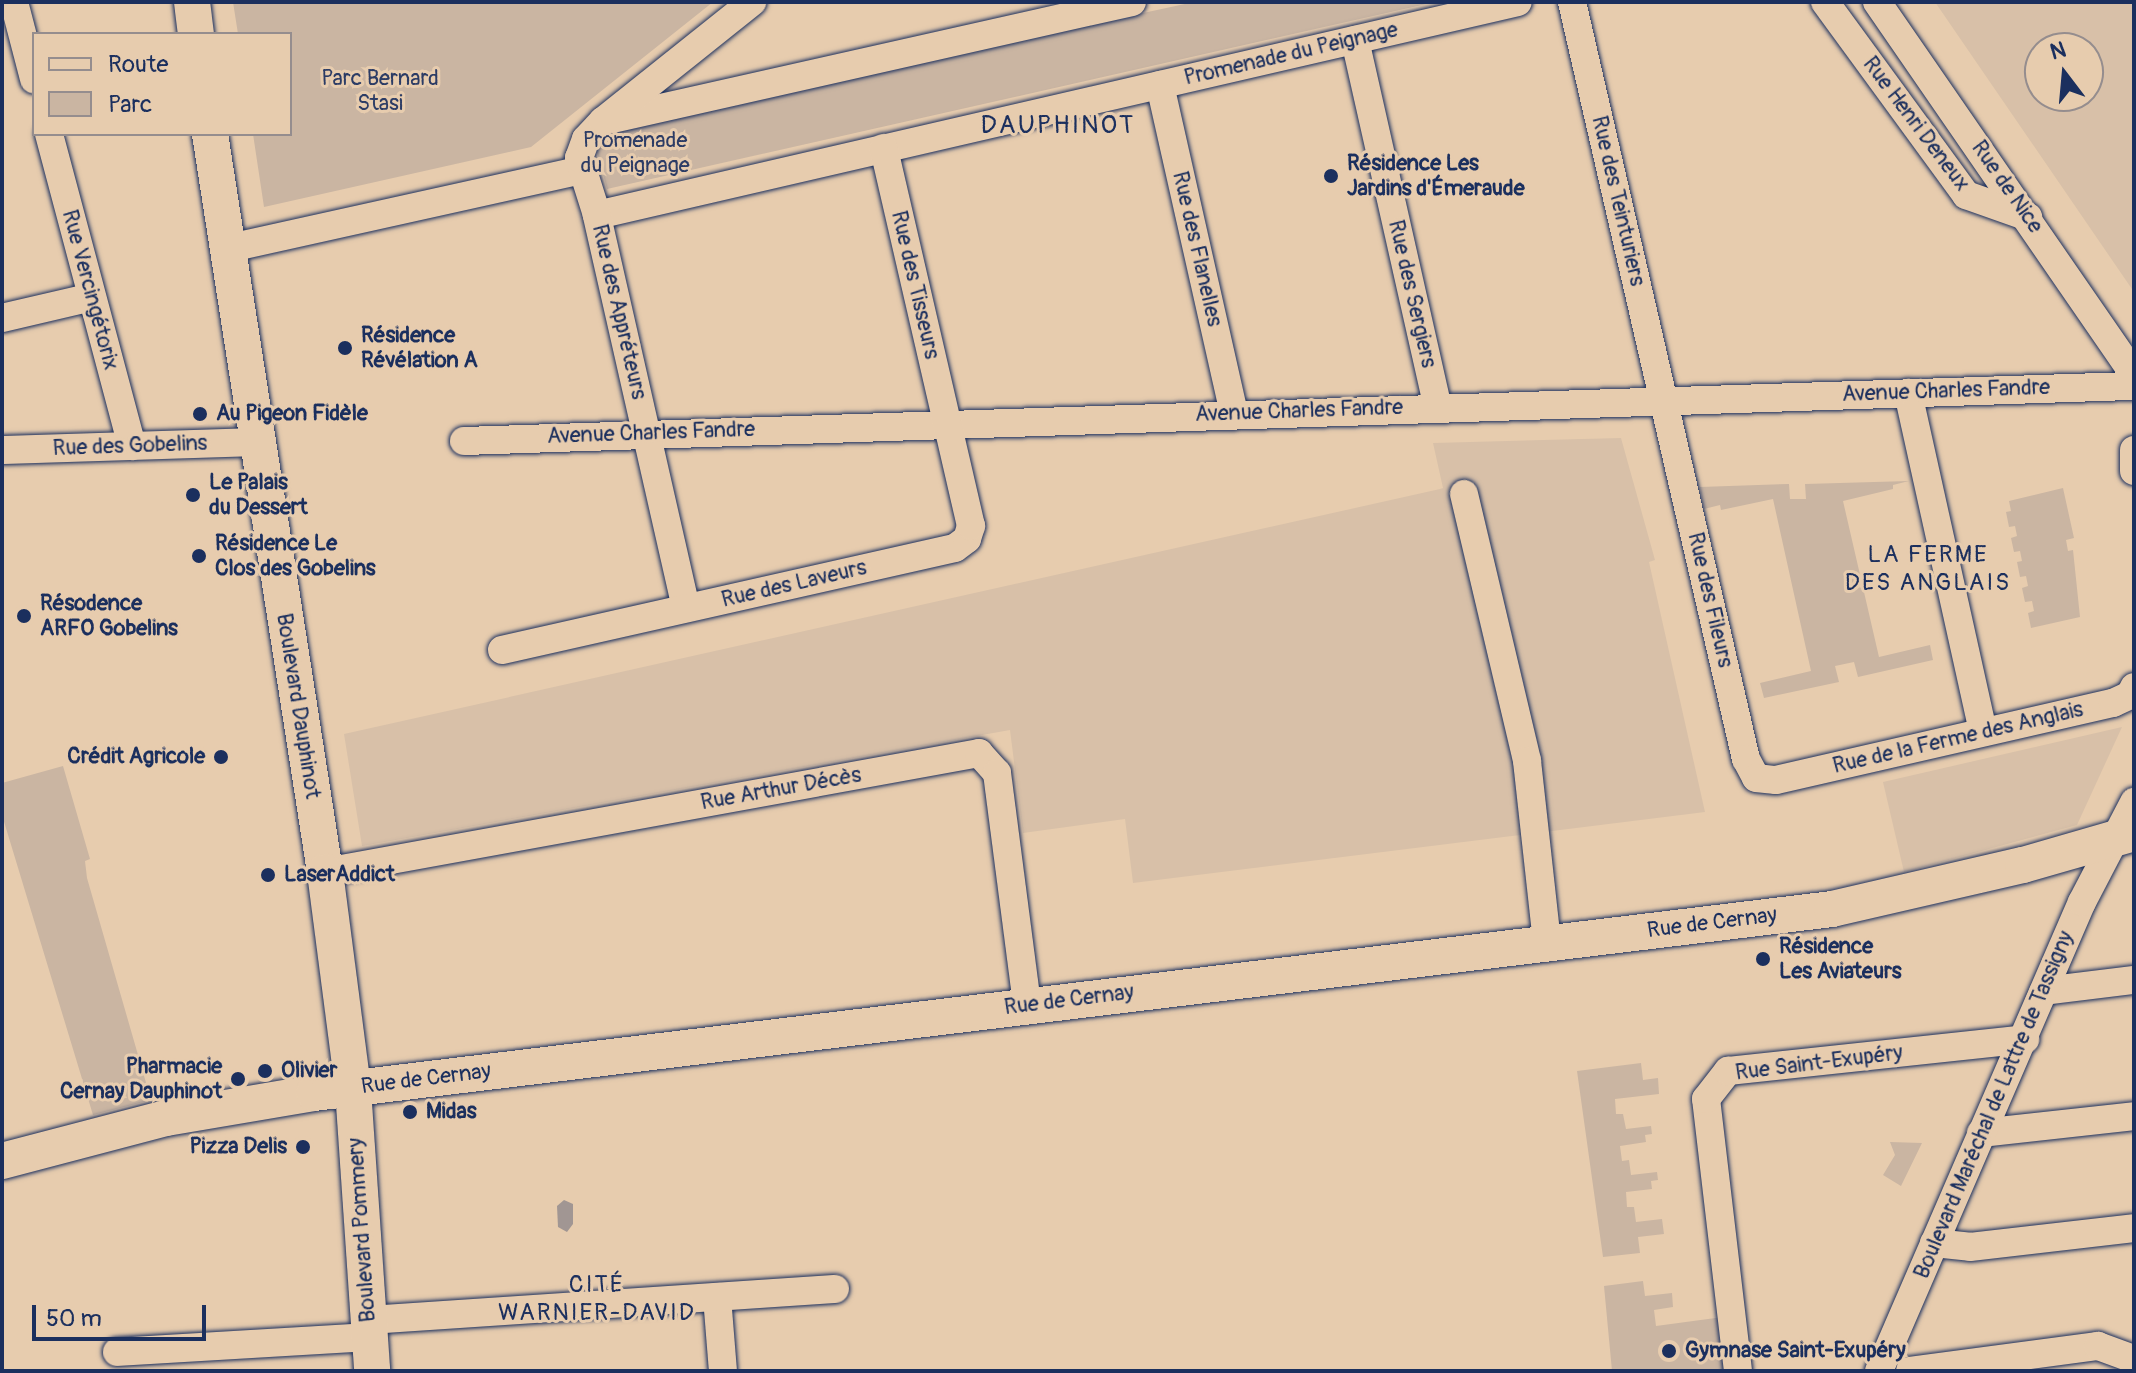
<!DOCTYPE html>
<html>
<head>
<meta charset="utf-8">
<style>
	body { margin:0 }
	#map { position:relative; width:2136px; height:1373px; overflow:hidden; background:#e7ccae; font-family:Pangolin,sans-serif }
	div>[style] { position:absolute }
	.built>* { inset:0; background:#d8c0a8 }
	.green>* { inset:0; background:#cab5a2 }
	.water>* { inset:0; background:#a19693 }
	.roads { filter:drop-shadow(0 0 2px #1b2f5e) drop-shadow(0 0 2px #1b2f5e) }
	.minor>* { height:28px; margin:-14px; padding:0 14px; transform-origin:14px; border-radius:14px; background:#e7ccae }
	.major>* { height:36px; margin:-18px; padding:0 18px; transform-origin:18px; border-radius:18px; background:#e7ccae }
	.dots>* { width:22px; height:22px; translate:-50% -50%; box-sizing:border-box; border:4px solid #e7ccae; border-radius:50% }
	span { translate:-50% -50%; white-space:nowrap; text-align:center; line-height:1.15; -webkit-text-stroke:6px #e7ccae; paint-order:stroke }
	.street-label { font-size:22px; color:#1b2f5e }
	.park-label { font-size:22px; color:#2c3c65 }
	.poi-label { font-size:22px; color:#1b2f5e; font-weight:700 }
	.left { translate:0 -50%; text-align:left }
	.right { translate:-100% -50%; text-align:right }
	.neighbourhood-label { font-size:24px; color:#1b2f5e; letter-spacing:2px }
	.quarter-label { font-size:26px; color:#1b2f5e; letter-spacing:2px }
	.frame { position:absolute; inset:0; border:4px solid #1b2f5e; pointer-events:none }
	.legend { position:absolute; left:32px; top:32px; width:260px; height:104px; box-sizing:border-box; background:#e7ccae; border:2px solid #958d8e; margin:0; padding:10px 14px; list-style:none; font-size:24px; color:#1b2f5e }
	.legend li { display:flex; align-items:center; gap:16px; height:40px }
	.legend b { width:40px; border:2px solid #958d8e }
	.north { position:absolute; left:2024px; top:32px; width:80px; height:80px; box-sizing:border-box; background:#e7ccae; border:2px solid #958d8e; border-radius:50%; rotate:344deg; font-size:22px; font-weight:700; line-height:32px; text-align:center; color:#1b2f5e }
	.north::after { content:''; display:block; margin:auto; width:28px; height:36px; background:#1b2f5e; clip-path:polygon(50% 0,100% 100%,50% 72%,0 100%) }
	.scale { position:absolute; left:32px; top:1305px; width:174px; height:36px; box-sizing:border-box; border:4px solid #1b2f5e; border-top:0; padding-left:10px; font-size:24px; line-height:28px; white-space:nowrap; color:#1b2f5e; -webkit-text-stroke:6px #e7ccae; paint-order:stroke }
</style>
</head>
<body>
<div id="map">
	<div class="built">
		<i style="clip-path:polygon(evenodd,1935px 2px,2134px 2px,2134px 292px,1935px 2px,2040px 48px,2088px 48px,2088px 96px,2040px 96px,2040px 48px)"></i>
		<i style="clip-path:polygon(1621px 438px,1655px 560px,1649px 562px,1705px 812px,1133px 883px,1125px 819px,1023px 833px,1010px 730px,362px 846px,344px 734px,1440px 489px,1443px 488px,1433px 443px)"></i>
		<i style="clip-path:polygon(2122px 727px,2077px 825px,1904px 872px,1883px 782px)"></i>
	</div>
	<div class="green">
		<i style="clip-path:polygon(233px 2px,713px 2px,531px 147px,264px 207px,253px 134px,290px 134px,290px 34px,238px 34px)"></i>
		<i style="clip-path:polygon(1194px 2px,1435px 2px,607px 189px,597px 152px,600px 140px,608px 129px)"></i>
		<i style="clip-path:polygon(1909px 481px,1893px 485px,1893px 489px,1843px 501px,1879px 657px,1930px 645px,1933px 660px,1858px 677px,1854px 662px,1835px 666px,1839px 682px,1764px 698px,1760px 683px,1811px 671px,1773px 499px,1721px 510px,1720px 505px,1704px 509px,1700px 487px,1789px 484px,1790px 499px,1806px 499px,1805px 484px)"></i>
		<i style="clip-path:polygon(2063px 488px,2074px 538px,2066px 540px,2068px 551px,2073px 550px,2080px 617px,2031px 628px,2028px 613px,2034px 611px,2032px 601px,2025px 602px,2022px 588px,2028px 586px,2026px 576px,2020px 577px,2017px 562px,2022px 561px,2020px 551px,2014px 552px,2011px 538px,2017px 536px,2015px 526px,2009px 527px,2006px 512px,2011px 511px,2009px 501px)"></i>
		<i style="clip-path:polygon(63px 766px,90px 859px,85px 861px,87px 878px,151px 1100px,93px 1115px,2px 815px,2px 783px)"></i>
		<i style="clip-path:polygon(1641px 1063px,1643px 1080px,1658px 1078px,1659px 1094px,1615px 1099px,1616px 1114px,1623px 1114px,1626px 1129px,1651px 1126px,1652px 1134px,1645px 1135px,1646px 1142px,1620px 1146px,1622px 1161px,1629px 1160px,1631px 1175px,1657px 1172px,1658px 1180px,1651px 1181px,1652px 1189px,1626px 1192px,1627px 1207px,1634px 1207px,1636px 1222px,1662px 1219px,1664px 1234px,1638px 1237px,1640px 1253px,1603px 1257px,1577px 1071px)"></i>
		<i style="clip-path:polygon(1890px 1142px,1922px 1143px,1901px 1186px,1883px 1175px,1895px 1155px)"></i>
		<i style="clip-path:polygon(1643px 1281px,1645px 1296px,1672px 1293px,1673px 1307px,1654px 1310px,1656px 1326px,1723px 1317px,1730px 1371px,1612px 1371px,1604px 1286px)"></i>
	</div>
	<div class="water">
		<i style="clip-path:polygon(564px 1200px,573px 1204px,573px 1224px,567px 1232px,558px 1227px,557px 1206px)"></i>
	</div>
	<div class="roads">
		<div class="minor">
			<i style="left:14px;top:2px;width:80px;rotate:75.4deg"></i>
			<i style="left:1572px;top:2px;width:777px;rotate:77.06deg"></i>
			<i style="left:1746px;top:759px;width:21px;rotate:62deg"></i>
			<i style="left:1756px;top:778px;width:20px;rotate:6deg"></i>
			<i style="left:1776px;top:780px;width:346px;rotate:-12.9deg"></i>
			<i style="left:2113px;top:703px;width:19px;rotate:-25deg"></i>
			<i style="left:2130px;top:695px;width:9px;rotate:-63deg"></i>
			<i style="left:1825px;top:2px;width:239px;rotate:53.8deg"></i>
			<i style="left:1966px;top:195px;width:66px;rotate:19.5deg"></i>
			<i style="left:1877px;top:2px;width:452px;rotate:55.4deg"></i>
			<i style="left:1355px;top:40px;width:376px;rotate:77.3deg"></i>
			<i style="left:1160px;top:85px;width:336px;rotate:77.3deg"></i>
			<i style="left:612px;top:119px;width:533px;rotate:-12.68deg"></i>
			<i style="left:49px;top:134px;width:323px;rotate:75.1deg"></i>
			<i style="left:597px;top:215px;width:945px;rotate:-13.02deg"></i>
			<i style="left:230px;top:248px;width:361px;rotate:-12.5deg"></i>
			<i style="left:2px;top:318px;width:92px;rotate:-13.1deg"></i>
			<i style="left:1908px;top:393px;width:347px;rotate:77.5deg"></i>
			<i style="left:464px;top:441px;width:1671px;rotate:-1.89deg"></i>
			<i style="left:2px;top:450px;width:257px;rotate:-1.8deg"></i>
			<i style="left:2134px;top:450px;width:21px;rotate:90deg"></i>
			<i style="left:1464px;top:494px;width:274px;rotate:76.7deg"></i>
			<i style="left:1527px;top:761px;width:183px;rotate:83.7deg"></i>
			<i style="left:686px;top:608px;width:403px;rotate:-102.8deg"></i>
			<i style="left:597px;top:215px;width:60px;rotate:-107.5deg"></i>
			<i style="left:579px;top:158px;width:20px;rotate:-70deg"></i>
			<i style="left:586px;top:139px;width:25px;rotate:-47deg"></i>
			<i style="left:603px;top:121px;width:191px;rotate:-38.6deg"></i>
			<i style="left:502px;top:650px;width:464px;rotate:-12.7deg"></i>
			<i style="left:955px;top:548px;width:15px;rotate:-37deg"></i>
			<i style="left:967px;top:539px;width:14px;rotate:-73deg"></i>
			<i style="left:971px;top:526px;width:388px;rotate:-103deg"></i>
			<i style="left:325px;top:872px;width:665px;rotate:-10.31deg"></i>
			<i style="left:979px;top:753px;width:27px;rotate:48deg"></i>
			<i style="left:997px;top:773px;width:234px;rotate:82.6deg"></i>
			<i style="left:2044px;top:991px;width:91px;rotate:-7deg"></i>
			<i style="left:1981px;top:1133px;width:154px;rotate:-6.3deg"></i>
			<i style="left:1934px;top:1243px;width:36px;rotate:6deg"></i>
			<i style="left:1970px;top:1247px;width:165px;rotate:-6.6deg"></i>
			<i style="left:717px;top:1297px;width:74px;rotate:85.4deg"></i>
			<i style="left:368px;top:1320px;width:468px;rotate:-3.8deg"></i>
			<i style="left:117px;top:1352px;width:252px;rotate:-3.4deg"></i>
			<i style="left:1738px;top:1371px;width:274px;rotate:-96.7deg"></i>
			<i style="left:1706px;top:1099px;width:36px;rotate:-52deg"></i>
			<i style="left:1728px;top:1071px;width:299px;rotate:-6.1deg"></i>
			<i style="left:1879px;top:1371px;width:511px;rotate:-66.6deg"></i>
			<i style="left:2082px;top:902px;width:113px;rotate:-62.5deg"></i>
			<i style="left:1910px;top:1371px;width:190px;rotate:-7.6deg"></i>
			<i style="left:2098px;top:1346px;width:38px;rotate:20deg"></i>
		</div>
		<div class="major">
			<i style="left:192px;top:2px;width:32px;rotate:83deg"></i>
			<i style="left:210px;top:134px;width:747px;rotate:81.14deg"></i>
			<i style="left:325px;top:872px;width:219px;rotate:82.6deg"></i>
			<i style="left:353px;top:1089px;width:283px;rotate:86.1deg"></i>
			<i style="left:2px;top:1161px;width:170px;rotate:-14.7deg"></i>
			<i style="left:166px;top:1118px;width:150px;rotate:-9.6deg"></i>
			<i style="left:314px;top:1093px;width:1529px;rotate:-6.91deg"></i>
			<i style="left:1832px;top:909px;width:196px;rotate:-13deg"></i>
			<i style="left:2023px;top:865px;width:116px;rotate:-16.1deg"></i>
		</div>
	</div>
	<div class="dots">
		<i style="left:1331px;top:176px;background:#1b2f5e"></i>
		<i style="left:345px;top:348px;background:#1b2f5e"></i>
		<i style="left:200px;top:414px;background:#1b2f5e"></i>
		<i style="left:193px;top:495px;background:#1b2f5e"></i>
		<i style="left:199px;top:556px;background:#1b2f5e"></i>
		<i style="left:24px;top:616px;background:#1b2f5e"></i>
		<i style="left:221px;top:757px;background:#1b2f5e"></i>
		<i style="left:268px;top:875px;background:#1b2f5e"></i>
		<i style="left:1763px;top:959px;background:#1b2f5e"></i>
		<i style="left:265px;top:1071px;background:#1b2f5e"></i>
		<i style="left:238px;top:1079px;background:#1b2f5e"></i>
		<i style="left:410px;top:1112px;background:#1b2f5e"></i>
		<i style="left:303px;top:1147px;background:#1b2f5e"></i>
		<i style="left:1669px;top:1351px;background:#1b2f5e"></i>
	</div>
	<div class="street-label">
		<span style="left:1291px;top:54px;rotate:-13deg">Promenade du Peignage</span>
		<span style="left:1916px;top:124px;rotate:53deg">Rue Henri Deneux</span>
		<span style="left:2007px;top:187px;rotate:55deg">Rue de Nice</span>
		<span style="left:1618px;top:201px;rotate:77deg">Rue des Teinturiers</span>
		<span style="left:1197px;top:249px;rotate:77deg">Rue des Flanelles</span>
		<span style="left:915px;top:285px;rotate:77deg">Rue des Tisseurs</span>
		<span style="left:90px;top:290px;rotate:75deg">Rue Vercingétorix</span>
		<span style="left:1412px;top:294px;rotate:77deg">Rue des Sergiers</span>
		<span style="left:619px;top:312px;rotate:77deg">Rue des Appréteurs</span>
		<span style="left:1946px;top:391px;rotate:-2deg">Avenue Charles Fandre</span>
		<span style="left:1299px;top:411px;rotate:-2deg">Avenue Charles Fandre</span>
		<span style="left:651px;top:433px;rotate:-2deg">Avenue Charles Fandre</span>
		<span style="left:130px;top:446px;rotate:-2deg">Rue des Gobelins</span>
		<span style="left:794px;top:584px;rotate:-13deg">Rue des Laveurs</span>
		<span style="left:1710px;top:600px;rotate:77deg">Rue des Fileurs</span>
		<span style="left:298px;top:706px;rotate:81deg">Boulevard Dauphinot</span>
		<span style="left:1958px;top:738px;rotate:-13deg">Rue de la Ferme des Anglais</span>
		<span style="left:781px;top:789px;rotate:-10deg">Rue Arthur Décès</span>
		<span style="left:1712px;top:923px;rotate:-7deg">Rue de Cernay</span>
		<span style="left:1069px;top:1000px;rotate:-7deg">Rue de Cernay</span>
		<span style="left:1819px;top:1063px;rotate:-7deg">Rue Saint-Exupéry</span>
		<span style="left:426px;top:1079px;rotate:-7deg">Rue de Cernay</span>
		<span style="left:1994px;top:1105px;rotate:-67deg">Boulevard Maréchal de Lattre de Tassigny</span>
		<span style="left:362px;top:1230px;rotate:-94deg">Boulevard Pommery</span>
	</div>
	<div class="park-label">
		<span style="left:380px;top:91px">Parc Bernard<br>Stasi</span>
		<span style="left:635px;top:153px">Promenade<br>du Peignage</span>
	</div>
	<div class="poi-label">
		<span class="left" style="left:1347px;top:176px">Résidence Les<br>Jardins d'Émeraude</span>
		<span class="left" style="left:361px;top:348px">Résidence<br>Révélation A</span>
		<span class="left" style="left:216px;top:414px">Au Pigeon Fidèle</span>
		<span class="left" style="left:209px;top:495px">Le Palais<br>du Dessert</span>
		<span class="left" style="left:215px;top:556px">Résidence Le<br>Clos des Gobelins</span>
		<span class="left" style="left:40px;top:616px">Résodence<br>ARFO Gobelins</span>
		<span class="right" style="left:205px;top:757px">Crédit Agricole</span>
		<span class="left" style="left:284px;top:875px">LaserAddict</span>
		<span class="left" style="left:1779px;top:959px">Résidence<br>Les Aviateurs</span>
		<span class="right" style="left:222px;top:1079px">Pharmacie<br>Cernay Dauphinot</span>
		<span class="left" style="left:281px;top:1071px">Olivier</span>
		<span class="left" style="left:426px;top:1112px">Midas</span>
		<span class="right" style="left:287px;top:1147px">Pizza Delis</span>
		<span class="left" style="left:1685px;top:1351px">Gymnase Saint-Exupéry</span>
	</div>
	<div class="neighbourhood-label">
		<span style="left:1928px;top:569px">LA FERME<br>DES ANGLAIS</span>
		<span style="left:597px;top:1299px">CITÉ<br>WARNIER-DAVID</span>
	</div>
	<div class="quarter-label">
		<span style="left:1058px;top:126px">DAUPHINOT</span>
	</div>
	<div class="frame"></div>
	<ul class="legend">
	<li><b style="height:10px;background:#e7ccae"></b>Route</li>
	<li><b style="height:22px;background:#cab5a2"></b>Parc</li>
	</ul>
	<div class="north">N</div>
	<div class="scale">50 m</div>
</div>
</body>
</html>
